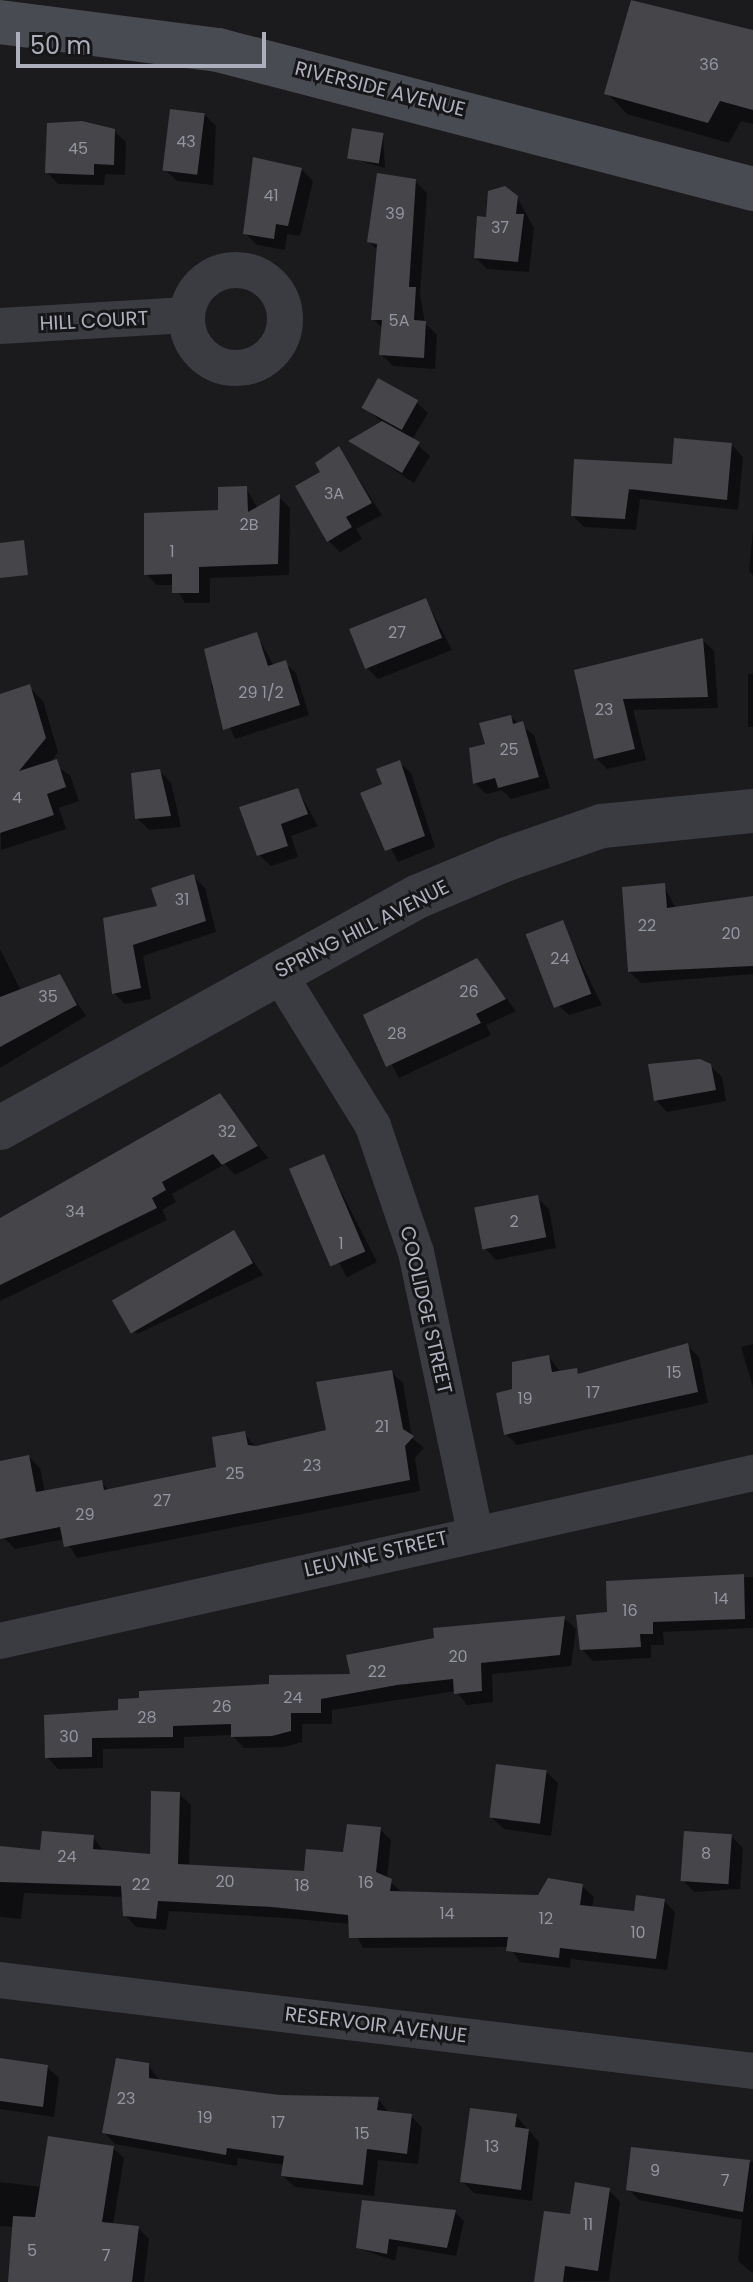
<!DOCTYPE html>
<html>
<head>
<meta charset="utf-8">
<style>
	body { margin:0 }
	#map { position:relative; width:753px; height:2282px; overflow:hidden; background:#1b1a1d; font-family:Poppins,sans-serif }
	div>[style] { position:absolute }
	.shadow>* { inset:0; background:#0007; transform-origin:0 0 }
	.building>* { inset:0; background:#45454a; transform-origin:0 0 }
	.minor>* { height:36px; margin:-18px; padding:0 18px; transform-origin:18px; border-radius:18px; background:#3b3c42 }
	.minor>.ring { margin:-18px; padding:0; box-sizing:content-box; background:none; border:36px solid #3b3c42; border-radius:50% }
	.tertiary>* { height:44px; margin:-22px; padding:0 22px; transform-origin:22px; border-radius:22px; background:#3b3c42 }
	.secondary>* { height:44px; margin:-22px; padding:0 22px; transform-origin:22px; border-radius:22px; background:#494b52 }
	span { translate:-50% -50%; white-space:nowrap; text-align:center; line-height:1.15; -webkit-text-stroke:6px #161518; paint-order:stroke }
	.number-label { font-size:16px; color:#9395a0 }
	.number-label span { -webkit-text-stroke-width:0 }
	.street-label { font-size:20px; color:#adb0bc }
	.scale { position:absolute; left:16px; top:32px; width:250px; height:36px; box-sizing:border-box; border:4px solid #adb0bc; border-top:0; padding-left:10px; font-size:24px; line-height:28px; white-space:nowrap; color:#adb0bc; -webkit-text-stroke:6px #161518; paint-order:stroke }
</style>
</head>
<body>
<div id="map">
	<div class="shadow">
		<i style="clip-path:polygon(633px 0,753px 37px,753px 124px,741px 121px,729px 143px,627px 114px,607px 93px)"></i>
		<i style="clip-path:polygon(205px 115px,216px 126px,213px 185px,177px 181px,165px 170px)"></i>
		<i style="clip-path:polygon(114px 131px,126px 142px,125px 175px,105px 174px,104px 185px,58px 184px,47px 172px)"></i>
		<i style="clip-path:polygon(383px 134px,385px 168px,350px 158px)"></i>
		<i style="clip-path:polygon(301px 169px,313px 181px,300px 236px,287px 234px,285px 250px,257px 245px,245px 233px)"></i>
		<i style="clip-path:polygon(415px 181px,427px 193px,420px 294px,425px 323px,437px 335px,435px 369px,393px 366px,382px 355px,383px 329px,373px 319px,378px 251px,369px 241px)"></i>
		<i style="clip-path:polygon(517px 197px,534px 228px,529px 272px,487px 269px,476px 258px,488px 219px)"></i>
		<i style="clip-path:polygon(416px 402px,428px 413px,412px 440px,430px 456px,414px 483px,352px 441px,383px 423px,365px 408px)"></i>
		<i style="clip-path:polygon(732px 445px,743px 457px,738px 510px,640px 499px,636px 530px,584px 527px,573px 516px)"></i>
		<i style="clip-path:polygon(339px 449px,382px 515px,356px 529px,362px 539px,340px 552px,329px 541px,323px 472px)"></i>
		<i style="clip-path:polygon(246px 488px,258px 509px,279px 497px,290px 508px,289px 575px,210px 578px,210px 603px,185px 603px,174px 585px,157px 585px,146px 574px)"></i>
		<i style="clip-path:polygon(753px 530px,753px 575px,749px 571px)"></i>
		<i style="clip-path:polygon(426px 600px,452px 650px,378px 679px,366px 667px)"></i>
		<i style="clip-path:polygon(256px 634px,274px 666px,285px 663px,296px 673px,309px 715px,235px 739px,211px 686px)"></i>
		<i style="clip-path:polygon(703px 640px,714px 651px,718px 708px,633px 710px,646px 760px,607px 769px,596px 758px,577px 672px)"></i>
		<i style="left:748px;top:674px;width:5px;height:53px"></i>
		<i style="clip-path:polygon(29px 687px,43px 701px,58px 752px,50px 763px,70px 775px,79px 801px,59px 808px,66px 829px,1px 850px,0 696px)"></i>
		<i style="clip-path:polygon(510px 717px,534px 735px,550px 788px,511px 799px,502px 790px,486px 794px,475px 783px,488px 745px)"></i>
		<i style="clip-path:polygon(399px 762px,411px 773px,435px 847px,398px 862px,363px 794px,384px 785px)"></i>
		<i style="clip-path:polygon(160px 771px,171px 783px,181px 827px,149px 830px,137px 818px)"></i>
		<i style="clip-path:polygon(298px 790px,318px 826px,291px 836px,298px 857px,271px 866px,259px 855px)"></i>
		<i style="clip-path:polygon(193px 876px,205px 888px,216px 932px,143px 956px,151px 999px,125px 1004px,114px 993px,105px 919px,159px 908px)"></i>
		<i style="clip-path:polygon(664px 886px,676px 909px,753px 897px,753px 974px,641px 983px,630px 972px)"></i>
		<i style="clip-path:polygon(564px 928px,602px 1005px,569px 1015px,557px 1004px)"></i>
		<i style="clip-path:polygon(0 949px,20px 989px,59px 976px,86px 1016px,0 1068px)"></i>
		<i style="clip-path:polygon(477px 961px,516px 1011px,486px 1025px,491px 1035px,399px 1078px,366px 1016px)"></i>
		<i style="clip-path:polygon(710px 1066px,722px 1077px,726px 1101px,667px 1112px,656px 1100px)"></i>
		<i style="clip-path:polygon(220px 1095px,268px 1158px,235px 1175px,225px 1164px,172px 1194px,176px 1202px,162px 1210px,167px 1220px,0 1301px,0 1220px)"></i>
		<i style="left:323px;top:1156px;width:119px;height:34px;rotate:63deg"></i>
		<i style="clip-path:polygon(537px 1198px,549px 1209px,556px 1248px,496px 1260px,485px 1248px)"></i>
		<i style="clip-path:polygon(233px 1232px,263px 1275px,137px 1334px,125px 1323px)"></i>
		<i style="clip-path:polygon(753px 1344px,753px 1387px,741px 1347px)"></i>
		<i style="clip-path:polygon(688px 1346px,699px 1357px,708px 1403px,517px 1445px,506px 1434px,514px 1391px,549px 1357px,561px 1373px,581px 1375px)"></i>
		<i style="clip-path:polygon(391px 1372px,403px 1383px,412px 1438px,424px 1448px,415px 1458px,420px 1491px,77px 1558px,65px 1539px,15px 1549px,3px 1537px,0 1463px,29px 1457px,40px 1468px,45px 1493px,101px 1482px,110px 1491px,218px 1468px,244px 1433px,256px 1448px,328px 1431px)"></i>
		<i style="clip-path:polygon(753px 1577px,753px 1628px,663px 1632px,664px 1645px,651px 1645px,651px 1658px,593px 1661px,582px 1649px,609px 1613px,608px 1583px)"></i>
		<i style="clip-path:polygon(564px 1618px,576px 1629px,571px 1666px,492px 1674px,493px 1702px,467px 1705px,456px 1691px,332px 1710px,332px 1724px,302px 1724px,302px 1742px,284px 1747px,244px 1748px,232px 1735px,184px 1737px,184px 1748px,103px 1749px,103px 1768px,58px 1769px,47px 1757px,120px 1712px,352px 1676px)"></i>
		<i style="clip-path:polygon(546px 1772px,558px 1783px,551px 1836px,504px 1829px,492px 1818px)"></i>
		<i style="clip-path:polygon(179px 1794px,191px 1805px,189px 1866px,306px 1873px,380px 1829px,391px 1840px,387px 1879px,403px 1893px,539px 1897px,582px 1886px,594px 1897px,592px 1908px,635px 1914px,664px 1901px,675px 1912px,667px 1970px,571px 1959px,570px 1968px,520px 1962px,509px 1947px,363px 1948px,351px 1924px,285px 1918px,169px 1911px,166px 1930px,136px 1927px,125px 1915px,124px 1897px,24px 1893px,21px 1919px,0 1917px,0 1848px,42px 1852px,93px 1837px,104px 1852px,152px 1856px)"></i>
		<i style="clip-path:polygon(731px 1836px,743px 1848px,740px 1889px,694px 1892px,683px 1880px)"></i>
		<i style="clip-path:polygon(0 2062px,47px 2067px,59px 2078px,54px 2117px,0 2109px)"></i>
		<i style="clip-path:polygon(148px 2065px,160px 2081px,280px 2097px,378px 2099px,389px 2113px,411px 2116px,422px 2127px,418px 2164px,378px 2160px,374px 2196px,295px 2187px,283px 2176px,285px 2165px,238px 2158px,237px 2166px,115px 2144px,104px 2132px)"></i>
		<i style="clip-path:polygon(516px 2116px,539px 2142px,532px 2201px,474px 2193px,462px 2181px)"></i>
		<i style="clip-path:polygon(113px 2148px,124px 2158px,113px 2225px,138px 2228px,149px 2239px,144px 2282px,10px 2282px,14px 2227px,0 2226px,0 2182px,42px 2187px)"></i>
		<i style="clip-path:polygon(633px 2150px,753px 2162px,753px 2273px,738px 2261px,742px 2220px,639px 2200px,628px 2189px)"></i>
		<i style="clip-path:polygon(609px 2190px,620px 2202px,609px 2281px,536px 2282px,572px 2216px)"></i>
		<i style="clip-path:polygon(455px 2212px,464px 2221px,456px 2256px,398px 2246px,395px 2261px,358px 2248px)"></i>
	</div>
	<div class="building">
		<i style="clip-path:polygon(631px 0,753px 30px,753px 110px,720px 101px,708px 123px,604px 94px)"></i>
		<i style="left:170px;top:109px;width:35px;height:62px;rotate:7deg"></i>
		<i style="clip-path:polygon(82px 121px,115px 129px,114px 165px,94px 164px,94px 175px,45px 173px,47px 123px)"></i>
		<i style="left:352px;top:128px;width:32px;height:31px;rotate:9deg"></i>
		<i style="clip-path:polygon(253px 157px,302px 168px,288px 226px,276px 224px,274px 239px,243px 234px)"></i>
		<i style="clip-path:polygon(377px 173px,416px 179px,409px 287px,416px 287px,414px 320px,426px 321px,424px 358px,379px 355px,382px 320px,371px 320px,377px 244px,367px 242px)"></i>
		<i style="clip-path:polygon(505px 186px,518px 196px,516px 214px,524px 214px,518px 262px,474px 258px,477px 216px,486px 217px,488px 191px)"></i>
		<i style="left:378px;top:378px;width:46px;height:34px;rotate:29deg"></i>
		<i style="clip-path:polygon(382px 421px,420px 442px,402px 473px,348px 441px)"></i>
		<i style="clip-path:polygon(674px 438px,732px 443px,727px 500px,629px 489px,625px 519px,571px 516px,574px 459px,672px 464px)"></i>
		<i style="clip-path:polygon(339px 446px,372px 503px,346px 517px,352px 527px,327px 542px,295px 486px,320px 472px,315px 463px)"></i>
		<i style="clip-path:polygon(247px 486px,248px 512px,280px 494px,278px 564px,199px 567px,199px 593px,172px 593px,172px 574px,144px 575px,144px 513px,218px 510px,218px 487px)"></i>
		<i style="clip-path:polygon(24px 540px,28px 575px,0 578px,0 543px)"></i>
		<i style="left:426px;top:598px;width:43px;height:83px;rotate:68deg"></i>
		<i style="clip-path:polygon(257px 632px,268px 666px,286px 660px,300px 705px,223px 730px,204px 649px)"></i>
		<i style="clip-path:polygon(703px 638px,708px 697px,623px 699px,635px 749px,594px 759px,574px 670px)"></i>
		<i style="clip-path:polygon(30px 684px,46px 738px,19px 771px,57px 759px,66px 787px,47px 794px,54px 815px,0 833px,0 694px)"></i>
		<i style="clip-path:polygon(511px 715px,513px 724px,523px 721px,539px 777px,498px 788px,495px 778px,473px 784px,469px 748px,485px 744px,479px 723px)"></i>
		<i style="clip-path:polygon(400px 760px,425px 836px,385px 851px,360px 793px,382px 784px,376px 769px)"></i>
		<i style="clip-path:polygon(160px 769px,171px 816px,135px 819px,131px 773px)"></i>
		<i style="clip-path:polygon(298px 788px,308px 814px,281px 824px,288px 846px,257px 856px,239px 807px)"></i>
		<i style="clip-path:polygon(194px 874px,206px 921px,133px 945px,141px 988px,112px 994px,103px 918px,157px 906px,151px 888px)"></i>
		<i style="clip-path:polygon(665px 883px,667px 908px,753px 896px,753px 966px,628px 972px,622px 887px)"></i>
		<i style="left:563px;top:920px;width:79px;height:40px;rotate:69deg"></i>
		<i style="clip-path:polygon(477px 958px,506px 999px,476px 1014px,481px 1023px,386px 1067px,363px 1015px)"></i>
		<i style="clip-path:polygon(60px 974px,77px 1005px,0 1047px,0 997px)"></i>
		<i style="clip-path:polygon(700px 1059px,711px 1064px,716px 1090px,654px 1101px,648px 1064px)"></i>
		<i style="clip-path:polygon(220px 1093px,258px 1146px,222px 1165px,213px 1154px,162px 1182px,166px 1190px,152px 1198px,157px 1208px,0 1285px,0 1218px)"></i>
		<i style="left:324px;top:1154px;width:106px;height:38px;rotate:67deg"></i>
		<i style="left:538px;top:1195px;width:43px;height:65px;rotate:79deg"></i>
		<i style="left:234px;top:1230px;width:38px;height:141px;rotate:60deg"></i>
		<i style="clip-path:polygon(688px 1343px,698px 1392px,504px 1435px,496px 1393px,512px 1389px,512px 1362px,549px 1355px,552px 1372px,577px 1368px,578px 1374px)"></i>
		<i style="clip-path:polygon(392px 1370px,403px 1429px,414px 1436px,405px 1446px,410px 1480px,64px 1547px,60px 1527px,0 1539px,0 1461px,29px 1455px,36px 1492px,102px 1480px,104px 1490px,216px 1467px,212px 1437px,245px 1431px,248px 1445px,256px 1446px,326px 1430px,316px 1382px)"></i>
		<i style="clip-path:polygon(744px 1574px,745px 1619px,653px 1622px,653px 1634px,640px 1634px,641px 1647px,580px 1650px,576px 1615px,607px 1612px,606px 1581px)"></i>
		<i style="clip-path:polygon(565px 1616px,560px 1655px,481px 1663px,482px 1691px,454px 1694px,453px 1679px,397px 1685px,321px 1699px,321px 1713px,291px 1713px,291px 1731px,272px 1736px,231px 1737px,231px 1724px,173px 1726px,173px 1737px,92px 1738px,92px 1757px,45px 1758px,44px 1715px,118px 1710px,118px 1699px,139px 1698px,139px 1691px,269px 1684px,269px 1675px,350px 1674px,346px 1655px,434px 1638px,433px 1628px)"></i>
		<i style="left:496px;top:1764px;width:51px;height:54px;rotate:7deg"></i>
		<i style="clip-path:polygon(151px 1791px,180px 1792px,178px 1864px,304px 1871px,306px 1849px,343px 1852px,347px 1824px,381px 1827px,376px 1872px,392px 1879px,390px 1891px,538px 1895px,548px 1878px,583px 1884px,580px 1905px,634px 1911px,636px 1895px,665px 1899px,656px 1959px,560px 1948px,559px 1958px,506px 1951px,508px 1937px,349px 1938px,348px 1915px,272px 1907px,158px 1901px,156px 1919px,123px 1916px,121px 1886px,0 1882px,0 1846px,40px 1850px,42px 1831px,94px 1835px,93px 1849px,150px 1854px)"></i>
		<i style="left:684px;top:1831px;width:48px;height:50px;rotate:4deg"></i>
		<i style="clip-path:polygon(0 2058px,48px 2065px,43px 2107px,0 2101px)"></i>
		<i style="clip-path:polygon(116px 2058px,149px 2063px,149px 2078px,280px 2095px,379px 2097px,377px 2110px,412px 2114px,407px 2154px,367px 2149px,363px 2185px,281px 2176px,284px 2156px,227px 2148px,226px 2155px,102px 2133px)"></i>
		<i style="clip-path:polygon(470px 2108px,517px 2114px,515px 2127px,529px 2129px,521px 2190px,460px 2182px)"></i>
		<i style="clip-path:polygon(48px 2136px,114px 2146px,102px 2222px,139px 2226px,132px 2282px,8px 2282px,13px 2216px,35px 2217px)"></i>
		<i style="clip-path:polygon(631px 2147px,750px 2160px,743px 2212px,626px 2190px)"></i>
		<i style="clip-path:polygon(575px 2182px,610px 2188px,598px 2271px,565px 2266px,563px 2282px,534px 2282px,544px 2211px,570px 2214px)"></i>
		<i style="clip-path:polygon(362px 2200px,456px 2210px,447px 2248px,389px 2239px,387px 2254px,356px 2248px)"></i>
	</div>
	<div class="minor">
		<i class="ring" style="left:187px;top:270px;width:62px;height:62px"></i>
		<i style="left:0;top:326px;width:187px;rotate:-3.4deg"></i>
		<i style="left:278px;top:972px;width:181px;rotate:58.3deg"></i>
		<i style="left:373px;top:1126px;width:133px;rotate:71.2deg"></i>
		<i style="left:416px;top:1252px;width:286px;rotate:78.1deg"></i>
		<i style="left:0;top:1641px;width:772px;rotate:-12.58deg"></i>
		<i style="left:0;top:1980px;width:758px;rotate:6.89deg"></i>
	</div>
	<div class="tertiary">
		<i style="left:0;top:1128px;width:479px;rotate:-29deg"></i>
		<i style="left:419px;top:896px;width:95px;rotate:-22.8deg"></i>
		<i style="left:507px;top:859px;width:101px;rotate:-19.2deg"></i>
		<i style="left:602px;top:826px;width:152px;rotate:-5.7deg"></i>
	</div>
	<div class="secondary">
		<i style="left:0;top:22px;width:220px;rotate:7.3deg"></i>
		<i style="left:218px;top:50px;width:553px;rotate:14.56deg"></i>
	</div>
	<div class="number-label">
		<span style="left:709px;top:65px">36</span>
		<span style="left:186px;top:142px">43</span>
		<span style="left:78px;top:149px">45</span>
		<span style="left:271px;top:196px">41</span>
		<span style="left:395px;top:214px">39</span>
		<span style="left:500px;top:228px">37</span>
		<span style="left:399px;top:321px">5A</span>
		<span style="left:334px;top:494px">3A</span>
		<span style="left:249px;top:525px">2B</span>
		<span style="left:172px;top:552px">1</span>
		<span style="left:397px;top:633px">27</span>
		<span style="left:261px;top:693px">29 1/2</span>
		<span style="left:604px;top:710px">23</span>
		<span style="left:509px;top:750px">25</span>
		<span style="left:17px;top:798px">4</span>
		<span style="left:182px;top:900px">31</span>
		<span style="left:647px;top:926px">22</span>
		<span style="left:731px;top:934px">20</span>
		<span style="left:560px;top:959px">24</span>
		<span style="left:469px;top:992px">26</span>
		<span style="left:48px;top:997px">35</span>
		<span style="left:397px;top:1034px">28</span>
		<span style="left:227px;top:1132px">32</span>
		<span style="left:75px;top:1212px">34</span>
		<span style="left:514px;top:1222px">2</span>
		<span style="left:341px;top:1244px">1</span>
		<span style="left:674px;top:1373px">15</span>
		<span style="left:593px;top:1393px">17</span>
		<span style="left:525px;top:1399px">19</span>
		<span style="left:382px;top:1427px">21</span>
		<span style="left:312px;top:1466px">23</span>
		<span style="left:235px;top:1474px">25</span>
		<span style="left:162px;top:1501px">27</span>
		<span style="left:85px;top:1515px">29</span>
		<span style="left:721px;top:1599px">14</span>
		<span style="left:630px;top:1611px">16</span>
		<span style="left:458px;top:1657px">20</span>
		<span style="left:377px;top:1672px">22</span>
		<span style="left:293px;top:1698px">24</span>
		<span style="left:222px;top:1707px">26</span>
		<span style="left:147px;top:1718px">28</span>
		<span style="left:69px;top:1737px">30</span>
		<span style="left:706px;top:1854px">8</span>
		<span style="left:67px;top:1857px">24</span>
		<span style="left:225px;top:1882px">20</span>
		<span style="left:366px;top:1883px">16</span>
		<span style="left:141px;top:1885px">22</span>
		<span style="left:302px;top:1886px">18</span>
		<span style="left:447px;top:1914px">14</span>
		<span style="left:546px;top:1919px">12</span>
		<span style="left:638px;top:1933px">10</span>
		<span style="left:126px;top:2099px">23</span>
		<span style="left:205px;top:2118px">19</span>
		<span style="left:278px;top:2123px">17</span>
		<span style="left:362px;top:2134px">15</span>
		<span style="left:492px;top:2147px">13</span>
		<span style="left:655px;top:2171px">9</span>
		<span style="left:725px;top:2181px">7</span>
		<span style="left:588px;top:2225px">11</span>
		<span style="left:32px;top:2251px">5</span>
		<span style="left:106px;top:2256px">7</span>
	</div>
	<div class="street-label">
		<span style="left:380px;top:89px;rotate:14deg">RIVERSIDE AVENUE</span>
		<span style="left:94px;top:321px;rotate:-3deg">HILL COURT</span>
		<span style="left:362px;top:929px;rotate:-27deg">SPRING HILL AVENUE</span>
		<span style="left:426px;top:1310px;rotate:77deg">COOLIDGE STREET</span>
		<span style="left:376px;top:1554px;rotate:-13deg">LEUVINE STREET</span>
		<span style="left:376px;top:2025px;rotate:7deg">RESERVOIR AVENUE</span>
	</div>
	<div class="scale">50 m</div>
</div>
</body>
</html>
